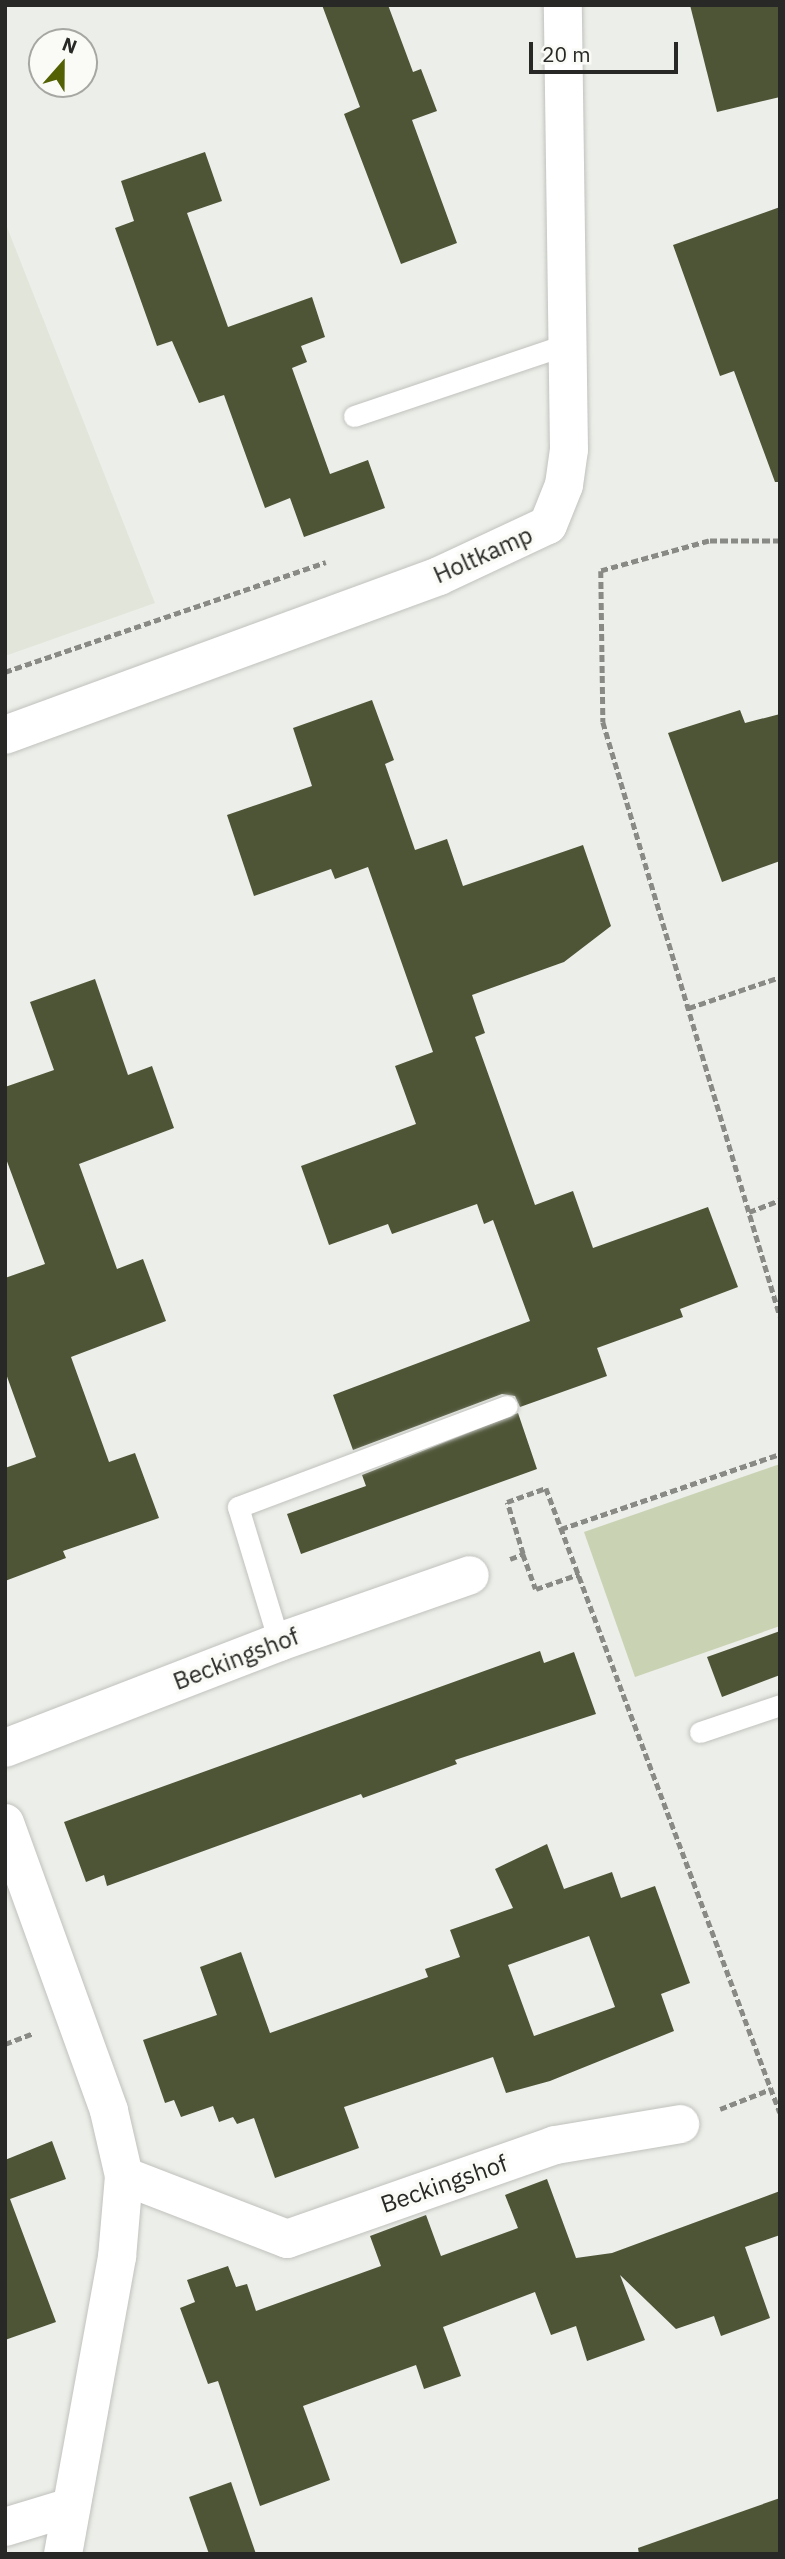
<!DOCTYPE html>
<html>
<head>
<meta charset="utf-8">
<style>
	body { margin:0 }
	#map { position:relative; width:785px; height:2559px; overflow:hidden; background:#eceee9; font-family:"IBM Plex Sans",sans-serif }
	div>[style] { position:absolute }
	.built>* { inset:0; background:#e2e5d9 }
	.green>* { inset:0; background:#c9d2b2 }
	.building>* { inset:0; background:#4e5537 }
	.path>* { height:4.5px; margin-top:-2.25px; transform-origin:0; background:repeating-linear-gradient(90deg,#898a86 0 7px,transparent 0 10.5px) }
	.roads { filter:drop-shadow(0 0 2px #c0c2bd) drop-shadow(0 0 2px #c0c2bd) }
	.service>* { height:21px; margin:-10.5px; padding:0 10.5px; transform-origin:10.5px; border-radius:10.5px; background:#fff }
	.minor>* { height:38px; margin:-19px; padding:0 19px; transform-origin:19px; border-radius:19px; background:#fff }
	span { translate:-50% -50%; white-space:nowrap; text-align:center; line-height:1.15; -webkit-text-stroke:7px #fafbf6; paint-order:stroke }
	.street-label { font-size:24px; color:#282826 }
	.frame { position:absolute; inset:0; border:7px solid #282826; pointer-events:none }
	.north { position:absolute; left:28px; top:28px; width:70px; height:70px; box-sizing:border-box; background:#fafbf6; border:2px solid #a6a7a3; border-radius:50%; rotate:21deg; font-size:19px; font-weight:700; line-height:28px; text-align:center; color:#282826 }
	.north::after { content:''; display:block; margin:auto; width:24px; height:32px; background:#536104; clip-path:polygon(50% 0,100% 100%,50% 72%,0 100%) }
	.scale { position:absolute; left:529px; top:42px; width:149px; height:32px; box-sizing:border-box; border:4px solid #282826; border-top:0; padding-left:9px; font-size:21px; line-height:24px; white-space:nowrap; color:#282826; -webkit-text-stroke:5px #fafbf6; paint-order:stroke }
</style>
</head>
<body>
<div id="map">
	<div class="built">
		<i style="clip-path:polygon(5px 222px,155px 603px,5px 656px)"></i>
	</div>
	<div class="green">
		<i style="clip-path:polygon(780px 1464px,780px 1626px,635px 1677px,584px 1532px)"></i>
	</div>
	<div class="building">
		<i style="clip-path:polygon(322px 5px,388px 5px,413px 72px,421px 69px,437px 111px,412px 120px,457px 243px,401px 264px,344px 114px,360px 107px)"></i>
		<i style="clip-path:polygon(690px 5px,780px 5px,780px 97px,717px 112px)"></i>
		<i style="clip-path:polygon(205px 152px,222px 201px,187px 213px,228px 327px,312px 297px,325px 337px,301px 346px,307px 362px,292px 368px,330px 474px,368px 460px,385px 508px,304px 537px,290px 498px,265px 508px,224px 395px,199px 403px,172px 341px,157px 346px,115px 228px,134px 221px,121px 181px)"></i>
		<i style="clip-path:polygon(780px 207px,780px 482px,775px 482px,734px 371px,720px 376px,673px 245px)"></i>
		<i style="clip-path:polygon(372px 700px,394px 760px,385px 764px,415px 850px,447px 839px,463px 886px,583px 845px,611px 926px,564px 962px,472px 995px,485px 1033px,475px 1037px,535px 1205px,573px 1191px,593px 1248px,708px 1207px,738px 1287px,680px 1309px,683px 1317px,597px 1348px,607px 1376px,520px 1407px,515px 1396px,502px 1394px,353px 1450px,333px 1395px,530px 1321px,493px 1220px,484px 1224px,477px 1204px,392px 1234px,388px 1224px,329px 1245px,301px 1166px,416px 1124px,395px 1066px,433px 1052px,368px 867px,335px 879px,331px 869px,254px 896px,227px 815px,312px 786px,293px 728px)"></i>
		<i style="clip-path:polygon(740px 710px,745px 723px,780px 714px,780px 861px,722px 882px,668px 733px)"></i>
		<i style="clip-path:polygon(95px 979px,128px 1075px,152px 1066px,174px 1128px,79px 1164px,117px 1269px,143px 1259px,166px 1321px,71px 1357px,109px 1462px,135px 1453px,159px 1518px,63px 1551px,66px 1558px,5px 1581px,5px 1468px,36px 1457px,5px 1371px,5px 1278px,45px 1264px,5px 1156px,5px 1087px,54px 1070px,30px 1002px)"></i>
		<i style="clip-path:polygon(518px 1413px,537px 1469px,301px 1554px,287px 1514px,366px 1486px,362px 1475px)"></i>
		<i style="clip-path:polygon(780px 1631px,780px 1675px,722px 1697px,707px 1657px)"></i>
		<i style="clip-path:polygon(540px 1651px,544px 1663px,574px 1652px,596px 1714px,455px 1760px,457px 1764px,363px 1798px,361px 1794px,107px 1886px,104px 1875px,86px 1882px,64px 1822px)"></i>
		<i style="clip-path:polygon(evenodd,547px 1844px,564px 1889px,612px 1872px,621px 1898px,655px 1886px,690px 1983px,661px 1994px,674px 2031px,550px 2081px,506px 2093px,493px 2057px,344px 2107px,359px 2148px,275px 2178px,254px 2118px,237px 2124px,233px 2117px,219px 2122px,213px 2106px,181px 2117px,174px 2100px,165px 2103px,143px 2040px,217px 2015px,200px 1967px,241px 1952px,270px 2033px,428px 1977px,425px 1969px,460px 1957px,450px 1930px,513px 1908px,495px 1869px,547px 1844px,589px 1936px,615px 2007px,534px 2036px,508px 1965px,589px 1936px)"></i>
		<i style="clip-path:polygon(52px 2141px,66px 2179px,10px 2199px,56px 2322px,5px 2340px,5px 2160px)"></i>
		<i style="clip-path:polygon(547px 2179px,576px 2258px,612px 2253px,780px 2191px,780px 2235px,745px 2247px,770px 2318px,721px 2336px,714px 2316px,676px 2329px,620px 2275px,645px 2340px,587px 2361px,576px 2326px,551px 2335px,535px 2292px,443px 2327px,461px 2376px,424px 2389px,416px 2365px,303px 2406px,330px 2480px,260px 2506px,218px 2381px,208px 2384px,180px 2308px,195px 2302px,187px 2280px,228px 2266px,236px 2287px,247px 2284px,256px 2311px,381px 2266px,370px 2236px,426px 2215px,441px 2256px,518px 2228px,505px 2195px)"></i>
		<i style="clip-path:polygon(231px 2482px,256px 2554px,209px 2554px,189px 2497px)"></i>
		<i style="clip-path:polygon(780px 2498px,780px 2554px,639px 2554px,638px 2548px)"></i>
	</div>
	<div class="path">
		<i style="left:780px;top:541px;width:71px;rotate:180deg"></i>
		<i style="left:709px;top:541px;width:112px;rotate:164.5deg"></i>
		<i style="left:601px;top:571px;width:151px;rotate:89.2deg"></i>
		<i style="left:603px;top:722px;width:620px;rotate:73.41deg"></i>
		<i style="left:5px;top:672px;width:339px;rotate:-18.9deg"></i>
		<i style="left:689px;top:1008px;width:96px;rotate:-18.8deg"></i>
		<i style="left:749px;top:1212px;width:33px;rotate:-21deg"></i>
		<i style="left:561px;top:1529px;width:231px;rotate:-18.9deg"></i>
		<i style="left:523px;top:1554px;width:37px;rotate:70deg"></i>
		<i style="left:536px;top:1589px;width:46px;rotate:-19.2deg"></i>
		<i style="left:510px;top:1559px;width:14px;rotate:-21deg"></i>
		<i style="left:523px;top:1554px;width:54px;rotate:-107.1deg"></i>
		<i style="left:507px;top:1502px;width:41px;rotate:-19.7deg"></i>
		<i style="left:546px;top:1488px;width:667px;rotate:69.47deg"></i>
		<i style="left:5px;top:2044px;width:31px;rotate:-21deg"></i>
		<i style="left:720px;top:2109px;width:55px;rotate:-21.4deg"></i>
	</div>
	<div class="roads">
		<div class="service">
			<i style="left:354px;top:416px;width:226px;rotate:-18.6deg"></i>
			<i style="left:279px;top:1642px;width:141px;rotate:-106.9deg"></i>
			<i style="left:238px;top:1507px;width:287px;rotate:-20.6deg"></i>
			<i style="left:700px;top:1732px;width:84px;rotate:-18.6deg"></i>
		</div>
		<div class="minor">
			<i style="left:5px;top:735px;width:462px;rotate:-20.1deg"></i>
			<i style="left:439px;top:576px;width:120px;rotate:-25.1deg"></i>
			<i style="left:548px;top:525px;width:43px;rotate:-68.2deg"></i>
			<i style="left:564px;top:485px;width:35px;rotate:-82deg"></i>
			<i style="left:569px;top:450px;width:445px;rotate:-90.8deg"></i>
			<i style="left:5px;top:1748px;width:294px;rotate:-21.1deg"></i>
			<i style="left:279px;top:1642px;width:202px;rotate:-19.3deg"></i>
			<i style="left:5px;top:1823px;width:306px;rotate:70.1deg"></i>
			<i style="left:109px;top:2111px;width:67px;rotate:77deg"></i>
			<i style="left:124px;top:2176px;width:81px;rotate:94.9deg"></i>
			<i style="left:117px;top:2257px;width:302px;rotate:100.3deg"></i>
			<i style="left:124px;top:2176px;width:175px;rotate:21.1deg"></i>
			<i style="left:287px;top:2239px;width:284px;rotate:-19.3deg"></i>
			<i style="left:555px;top:2145px;width:127px;rotate:-9.5deg"></i>
			<i style="left:5px;top:2527px;width:69px;rotate:-16.9deg"></i>
		</div>
	</div>
	<div class="street-label">
		<span style="left:483px;top:555px;rotate:-24deg">Holtkamp</span>
		<span style="left:236px;top:1659px;rotate:-21deg">Beckingshof</span>
		<span style="left:444px;top:2184px;rotate:-19deg">Beckingshof</span>
	</div>
	<div class="frame"></div>
	<div class="north">N</div>
	<div class="scale">20 m</div>
</div>
</body>
</html>
